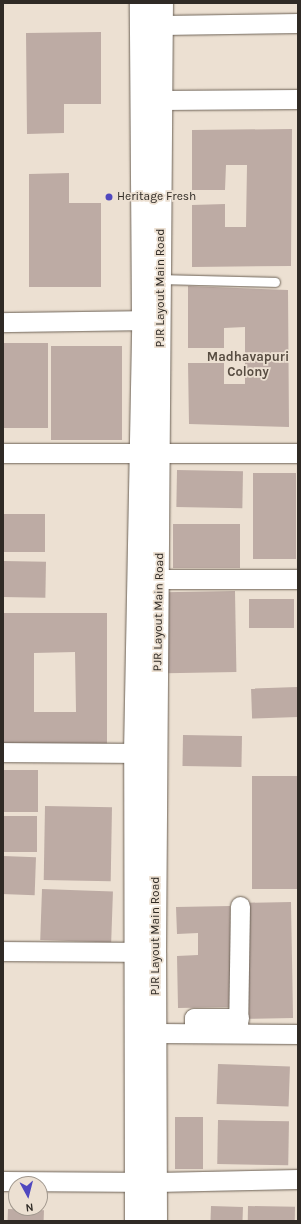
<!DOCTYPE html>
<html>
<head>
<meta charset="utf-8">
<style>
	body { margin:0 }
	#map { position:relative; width:301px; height:1224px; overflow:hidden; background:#ece0d2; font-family:Karla,sans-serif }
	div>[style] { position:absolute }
	.building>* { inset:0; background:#bdaba4; transform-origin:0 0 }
	.roads { filter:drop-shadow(0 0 1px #6c6155) drop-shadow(0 0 1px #6c6155) }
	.service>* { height:9px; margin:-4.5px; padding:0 4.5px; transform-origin:4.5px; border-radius:4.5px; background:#fff }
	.minor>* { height:19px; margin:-9.5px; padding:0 9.5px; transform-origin:9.5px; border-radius:9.5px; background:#fff }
	.tertiary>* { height:22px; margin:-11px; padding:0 11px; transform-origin:11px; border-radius:11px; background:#fff }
	.dots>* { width:11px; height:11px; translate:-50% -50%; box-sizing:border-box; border:2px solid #ece0d2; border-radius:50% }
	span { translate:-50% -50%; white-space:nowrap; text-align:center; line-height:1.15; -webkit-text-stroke:3.5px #ece0d2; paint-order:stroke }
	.poi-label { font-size:12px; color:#2f2a25 }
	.left { translate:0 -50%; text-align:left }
	.street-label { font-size:12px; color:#2f2a25 }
	.neighbourhood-label { font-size:13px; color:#584d42; font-weight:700 }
	.frame { position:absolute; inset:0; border:4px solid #2f2a25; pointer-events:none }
	.north { position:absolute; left:8px; top:1176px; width:40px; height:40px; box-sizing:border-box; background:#ece0d2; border:1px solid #a0978d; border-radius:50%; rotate:173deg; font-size:11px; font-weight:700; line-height:16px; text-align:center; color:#2f2a25 }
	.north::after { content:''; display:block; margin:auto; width:14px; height:18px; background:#5048bf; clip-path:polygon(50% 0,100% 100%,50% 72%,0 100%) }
</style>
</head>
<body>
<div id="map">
	<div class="building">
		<i style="clip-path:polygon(101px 32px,101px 104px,64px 104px,64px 133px,27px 134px,26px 33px)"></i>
		<i style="clip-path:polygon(292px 129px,291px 266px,192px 267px,192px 205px,225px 204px,225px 227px,246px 227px,247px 165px,226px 165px,225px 190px,192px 190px,192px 130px)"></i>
		<i style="clip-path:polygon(69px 173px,69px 203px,101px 203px,101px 287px,29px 287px,29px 174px)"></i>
		<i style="clip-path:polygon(188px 286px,288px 290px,289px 427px,189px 424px,188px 363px,224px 363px,224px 384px,245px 384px,245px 327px,224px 328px,224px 348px,188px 348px)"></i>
		<i style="left:3px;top:343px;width:45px;height:85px"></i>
		<i style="left:51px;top:346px;width:71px;height:94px"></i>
		<i style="left:177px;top:470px;width:66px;height:37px;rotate:1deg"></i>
		<i style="left:253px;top:473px;width:43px;height:86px"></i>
		<i style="left:3px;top:514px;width:42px;height:38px"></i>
		<i style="left:173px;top:524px;width:67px;height:44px"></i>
		<i style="left:3px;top:561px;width:43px;height:36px;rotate:1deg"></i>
		<i style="left:235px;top:591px;width:81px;height:70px;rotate:89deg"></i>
		<i style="left:249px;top:599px;width:45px;height:29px"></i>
		<i style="clip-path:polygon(evenodd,3px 613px,107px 613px,107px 749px,3px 749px,3px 613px,75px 652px,76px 712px,34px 712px,34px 653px,75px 652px)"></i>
		<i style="left:297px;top:687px;width:30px;height:46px;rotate:88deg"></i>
		<i style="left:183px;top:735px;width:59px;height:31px;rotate:1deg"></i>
		<i style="left:3px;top:770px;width:35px;height:42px"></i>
		<i style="left:252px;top:776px;width:45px;height:113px"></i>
		<i style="left:45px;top:806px;width:67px;height:74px;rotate:1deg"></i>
		<i style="left:3px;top:816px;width:34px;height:36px"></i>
		<i style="left:3px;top:856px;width:33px;height:38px;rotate:2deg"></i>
		<i style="left:42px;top:889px;width:71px;height:51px;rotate:2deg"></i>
		<i style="left:291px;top:902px;width:116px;height:44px;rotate:89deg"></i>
		<i style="clip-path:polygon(230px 906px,232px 1007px,178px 1008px,177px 956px,198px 955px,198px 933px,177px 934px,176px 907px)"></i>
		<i style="left:218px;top:1064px;width:72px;height:40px;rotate:2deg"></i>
		<i style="left:175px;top:1117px;width:28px;height:52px"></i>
		<i style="left:218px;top:1120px;width:71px;height:44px;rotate:1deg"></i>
		<i style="left:211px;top:1206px;width:32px;height:15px;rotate:2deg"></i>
		<i style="left:248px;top:1206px;width:47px;height:15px;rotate:1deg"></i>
		<i style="left:8px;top:1209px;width:36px;height:12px;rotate:2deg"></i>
	</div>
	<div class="roads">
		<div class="service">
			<i style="left:162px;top:279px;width:113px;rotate:1.5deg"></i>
		</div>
		<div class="minor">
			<i style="left:162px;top:25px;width:136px;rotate:-0.8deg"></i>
			<i style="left:161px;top:100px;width:137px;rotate:-0.4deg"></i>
			<i style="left:3px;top:322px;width:140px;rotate:-0.8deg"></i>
			<i style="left:3px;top:453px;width:139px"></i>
			<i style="left:161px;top:453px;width:137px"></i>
			<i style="left:160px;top:579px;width:138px"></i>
			<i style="left:3px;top:752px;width:132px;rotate:0.4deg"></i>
			<i style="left:3px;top:951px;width:147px;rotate:0.4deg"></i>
			<i style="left:156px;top:1033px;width:142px;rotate:0.4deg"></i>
			<i style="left:194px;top:1033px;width:15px;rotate:-90deg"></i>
			<i style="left:194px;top:1018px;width:45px"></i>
			<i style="left:238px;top:1033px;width:127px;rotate:-89.1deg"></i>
			<i style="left:3px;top:1181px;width:153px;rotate:0.4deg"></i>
			<i style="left:156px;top:1182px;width:142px;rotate:-1.2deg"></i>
		</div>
		<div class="tertiary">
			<i style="left:136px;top:1221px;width:468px;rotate:-90.1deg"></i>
			<i style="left:135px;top:753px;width:433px;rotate:-88.9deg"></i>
			<i style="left:143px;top:320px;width:317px;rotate:-90.4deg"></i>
			<i style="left:156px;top:1221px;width:268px;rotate:-90.2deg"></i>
			<i style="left:155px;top:953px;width:950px;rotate:-89.58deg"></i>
		</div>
	</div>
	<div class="dots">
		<i style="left:109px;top:197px;background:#5048bf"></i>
	</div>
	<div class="poi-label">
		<span class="left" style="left:117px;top:197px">Heritage Fresh</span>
	</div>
	<div class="street-label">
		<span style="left:161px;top:288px;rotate:-90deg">PJR Layout Main Road</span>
		<span style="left:159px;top:612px;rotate:-89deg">PJR Layout Main Road</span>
		<span style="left:156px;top:936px;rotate:-90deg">PJR Layout Main Road</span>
	</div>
	<div class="neighbourhood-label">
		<span style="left:248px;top:365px">Madhavapuri<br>Colony</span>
	</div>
	<div class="frame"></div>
	<div class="north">N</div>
</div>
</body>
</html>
